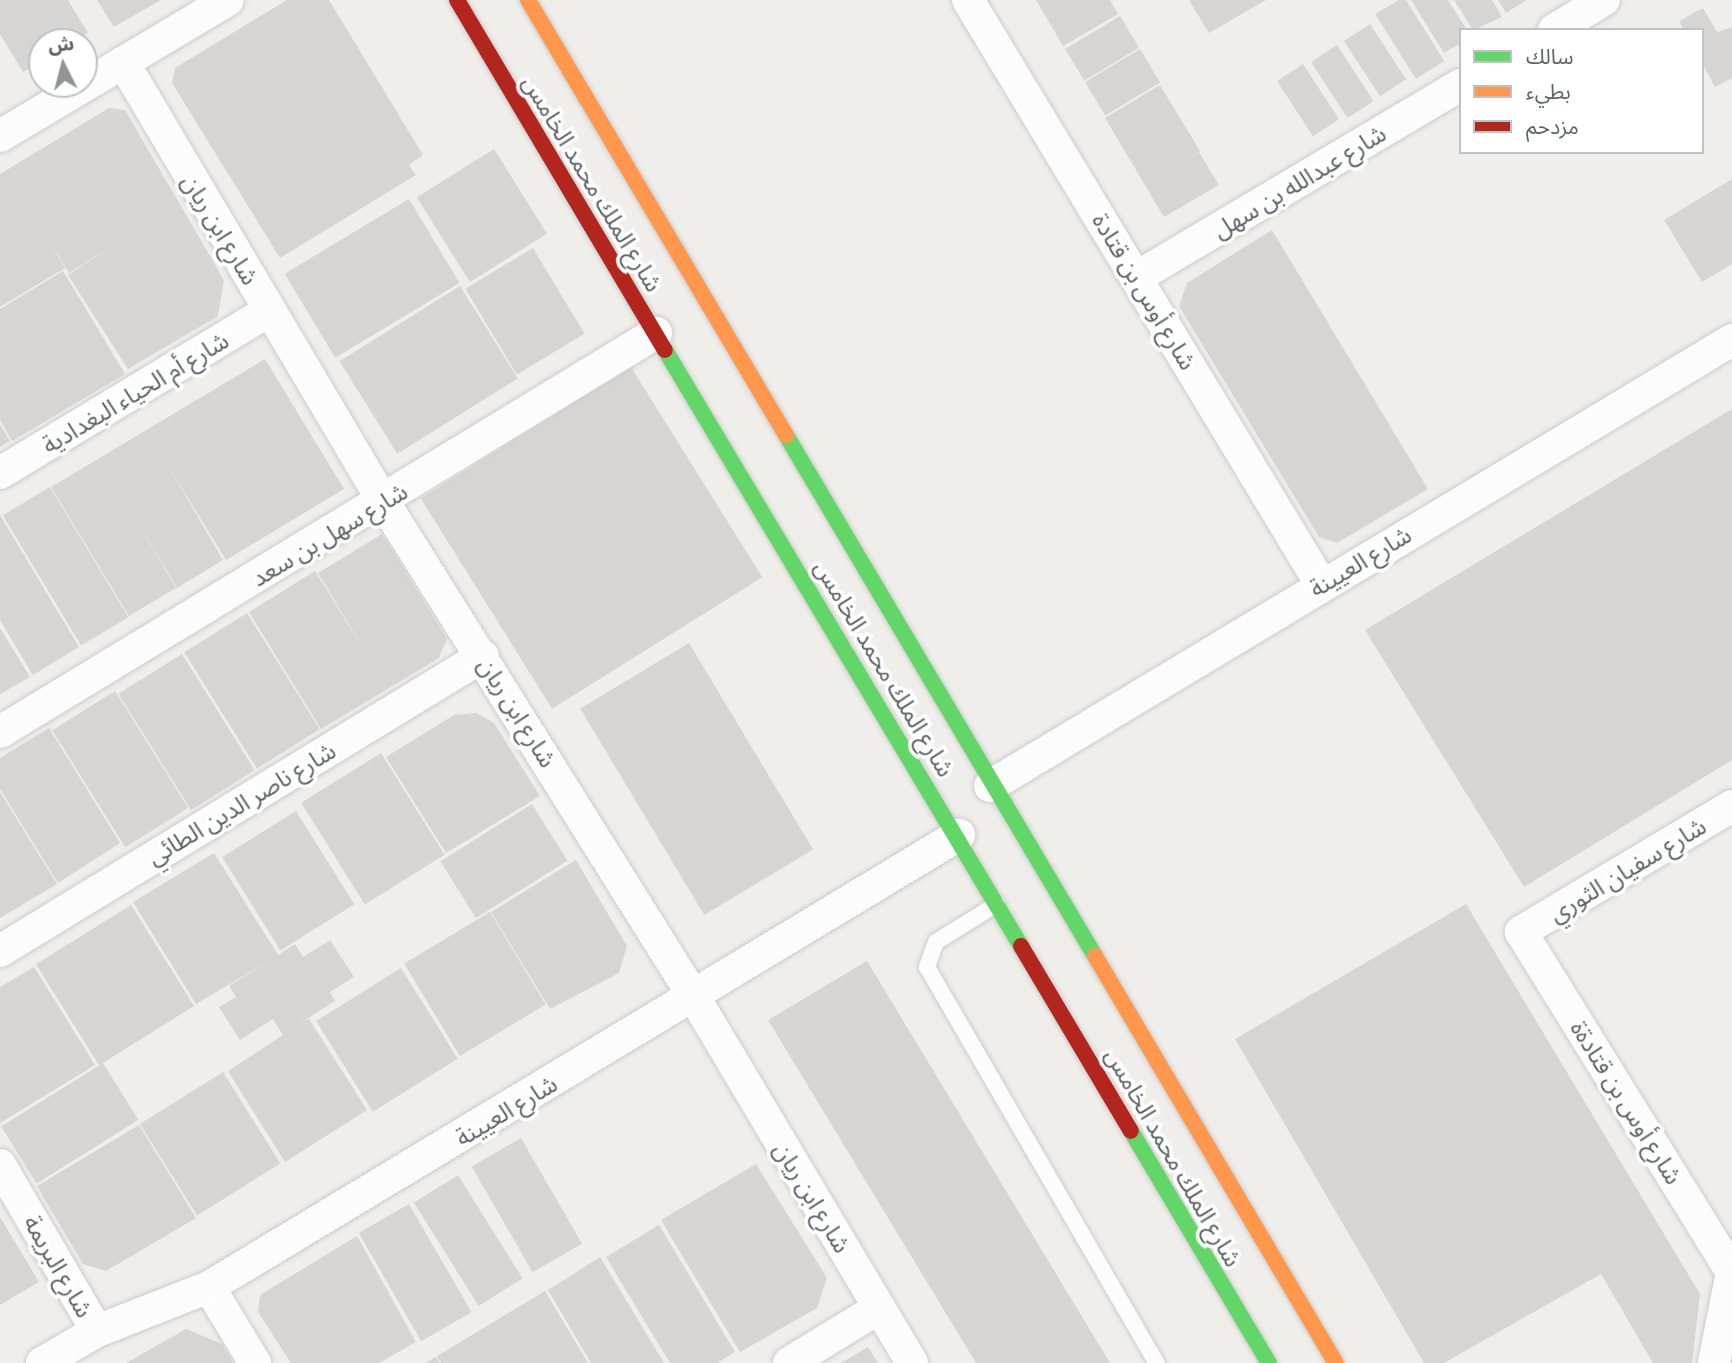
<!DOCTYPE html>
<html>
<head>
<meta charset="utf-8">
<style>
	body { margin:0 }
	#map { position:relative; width:1732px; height:1363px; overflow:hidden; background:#efeeea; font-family:Commissioner,"Noto Sans Arabic",sans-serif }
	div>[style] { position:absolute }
	.building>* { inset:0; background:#d6d5d3; transform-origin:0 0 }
	.roads { filter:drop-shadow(0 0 2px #cbcccc) drop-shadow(0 0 2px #cbcccc) }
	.lane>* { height:16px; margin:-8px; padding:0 8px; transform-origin:8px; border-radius:8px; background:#fdfcfc }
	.street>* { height:32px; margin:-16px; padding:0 16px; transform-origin:16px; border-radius:16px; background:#fdfcfc }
	.fast>* { height:16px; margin:-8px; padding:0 8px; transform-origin:8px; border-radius:8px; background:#63d668 }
	.slow>* { height:16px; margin:-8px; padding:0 8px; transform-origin:8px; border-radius:8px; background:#ff974d }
	.jam>* { height:16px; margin:-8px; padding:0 8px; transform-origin:8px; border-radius:8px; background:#b3261e }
	span { translate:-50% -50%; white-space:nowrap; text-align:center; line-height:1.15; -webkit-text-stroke:7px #fff; paint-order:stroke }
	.street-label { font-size:24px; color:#5f6368 }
	.legend { position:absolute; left:1459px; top:28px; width:245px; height:126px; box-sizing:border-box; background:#fff; border:2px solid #bfc1c3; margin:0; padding:9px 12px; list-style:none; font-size:21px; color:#5f6368 }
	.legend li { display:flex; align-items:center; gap:14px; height:35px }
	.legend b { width:35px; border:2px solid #bfc1c3 }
	.north { position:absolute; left:28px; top:28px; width:70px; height:70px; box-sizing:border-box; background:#fff; border:2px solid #bfc1c3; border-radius:50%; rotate:354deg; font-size:19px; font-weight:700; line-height:28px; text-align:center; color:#5f6368 }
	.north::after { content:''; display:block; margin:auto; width:24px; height:32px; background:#919496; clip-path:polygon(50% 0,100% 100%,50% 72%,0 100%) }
</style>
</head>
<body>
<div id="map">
	<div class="building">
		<i style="clip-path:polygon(0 0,68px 0,88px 33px,73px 42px,42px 42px,42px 61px,23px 72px,0 34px)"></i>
		<i style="clip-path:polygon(97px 0,161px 0,114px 27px)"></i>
		<i style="clip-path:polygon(287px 0,329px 0,423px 155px,409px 165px,416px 175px,280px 258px,172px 83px,175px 68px)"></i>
		<i style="clip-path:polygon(1036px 0,1110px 0,1118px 14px,1063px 46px)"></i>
		<i style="clip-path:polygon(1189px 0,1266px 0,1209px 33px)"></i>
		<i style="clip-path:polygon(1399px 0,1406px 0,1444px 61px,1416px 79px,1375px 14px)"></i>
		<i style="clip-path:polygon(1411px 0,1448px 0,1467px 30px,1461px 30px,1461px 43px,1444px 53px)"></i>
		<i style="clip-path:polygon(1454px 0,1492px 0,1502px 17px,1473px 30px)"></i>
		<i style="clip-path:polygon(1498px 0,1527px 0,1506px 13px)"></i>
		<i style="clip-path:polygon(1703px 8px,1717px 32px,1732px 27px,1732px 78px,1715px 87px,1702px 63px,1702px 30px,1684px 30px,1679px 21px)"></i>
		<i style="left:1120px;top:16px;width:37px;height:64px;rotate:59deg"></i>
		<i style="left:1370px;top:24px;width:66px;height:31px;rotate:57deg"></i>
		<i style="left:1337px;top:45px;width:67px;height:31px;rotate:57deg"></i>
		<i style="left:1140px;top:49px;width:39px;height:64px;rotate:59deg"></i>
		<i style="left:1303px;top:64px;width:66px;height:31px;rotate:57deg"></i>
		<i style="clip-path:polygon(1160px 85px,1200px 151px,1190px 157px,1199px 152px,1219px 185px,1164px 217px,1105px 118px)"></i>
		<i style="clip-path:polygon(109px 108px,125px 110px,224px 280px,218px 316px,128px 369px,68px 275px,110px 247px,69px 273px,45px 234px,65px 268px,0 307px,0 174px)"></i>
		<i style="left:494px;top:149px;width:100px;height:91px;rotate:58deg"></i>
		<i style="clip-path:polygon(1732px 179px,1732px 264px,1702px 282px,1664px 220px)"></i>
		<i style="left:409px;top:199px;width:98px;height:145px;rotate:59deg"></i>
		<i style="clip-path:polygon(1272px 230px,1428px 489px,1337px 543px,1319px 537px,1179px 306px,1187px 283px)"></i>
		<i style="left:533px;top:248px;width:100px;height:79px;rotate:59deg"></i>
		<i style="clip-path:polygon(63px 271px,125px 374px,12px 441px,0 420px,0 309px)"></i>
		<i style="left:460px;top:286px;width:109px;height:142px;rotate:58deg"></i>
		<i style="clip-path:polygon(265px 359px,344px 489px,226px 560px,166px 462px,223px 560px,177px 588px,127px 505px,176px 588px,129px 616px,51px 487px)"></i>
		<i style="left:631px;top:367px;width:248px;height:248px;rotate:58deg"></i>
		<i style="clip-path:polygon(1732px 409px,1732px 760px,1524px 887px,1365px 630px)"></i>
		<i style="clip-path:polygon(0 424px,10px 441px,0 447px)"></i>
		<i style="left:50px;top:487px;width:152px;height:55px;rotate:59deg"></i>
		<i style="clip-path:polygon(0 515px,79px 647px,33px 675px,0 620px)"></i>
		<i style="clip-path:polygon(382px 534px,447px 639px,439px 658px,321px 729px,249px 612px,315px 571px,372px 663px,318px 573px)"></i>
		<i style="left:247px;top:613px;width:137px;height:74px;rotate:58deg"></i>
		<i style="clip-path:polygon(0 628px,30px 677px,0 694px)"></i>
		<i style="left:689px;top:643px;width:241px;height:127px;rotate:59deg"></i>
		<i style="left:182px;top:654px;width:137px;height:75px;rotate:58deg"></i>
		<i style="left:115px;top:691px;width:138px;height:74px;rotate:58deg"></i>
		<i style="clip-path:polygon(476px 713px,494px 723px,540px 796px,446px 853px,386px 757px,454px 715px)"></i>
		<i style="clip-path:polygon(49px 728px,120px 843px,58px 883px,0 789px,0 758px)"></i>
		<i style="left:381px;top:753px;width:120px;height:94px;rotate:58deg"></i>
		<i style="clip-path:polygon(0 792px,57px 884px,0 918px)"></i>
		<i style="left:532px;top:804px;width:67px;height:108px;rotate:58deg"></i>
		<i style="left:296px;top:811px;width:110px;height:87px;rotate:58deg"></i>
		<i style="clip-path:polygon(214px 853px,278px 955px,295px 944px,303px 957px,330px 940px,354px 977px,330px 992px,335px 1001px,299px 1024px,309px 1019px,367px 1110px,285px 1162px,228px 1071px,283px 1035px,273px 1019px,240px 1040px,219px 1007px,236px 997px,229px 986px,272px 959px,196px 1004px,133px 902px)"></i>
		<i style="clip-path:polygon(576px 860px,627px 946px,619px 973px,550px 1009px,491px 912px)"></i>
		<i style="clip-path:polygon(1466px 904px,1700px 1294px,1692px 1363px,1653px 1363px,1601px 1274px,1444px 1363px,1424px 1363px,1235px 1039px)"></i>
		<i style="left:131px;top:905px;width:119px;height:112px;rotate:58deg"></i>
		<i style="left:490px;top:912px;width:108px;height:100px;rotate:59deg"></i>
		<i style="clip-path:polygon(867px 961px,1110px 1363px,976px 1363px,768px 1020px)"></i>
		<i style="clip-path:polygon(34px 967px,95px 1065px,0 1123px,0 987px)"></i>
		<i style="left:401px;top:968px;width:107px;height:100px;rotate:58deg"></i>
		<i style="left:103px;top:1063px;width:67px;height:120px;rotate:58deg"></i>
		<i style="left:223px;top:1072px;width:108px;height:98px;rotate:58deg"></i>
		<i style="clip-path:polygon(139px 1125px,196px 1218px,106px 1271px,83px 1264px,37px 1186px)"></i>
		<i style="left:521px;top:1138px;width:122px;height:57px;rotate:60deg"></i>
		<i style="clip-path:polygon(756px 1164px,827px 1278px,817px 1308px,740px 1352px,661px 1220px)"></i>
		<i style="left:458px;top:1175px;width:122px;height:52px;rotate:58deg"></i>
		<i style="left:409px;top:1204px;width:125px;height:58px;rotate:60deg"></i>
		<i style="clip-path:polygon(0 1217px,39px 1282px,0 1305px)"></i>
		<i style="clip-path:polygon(659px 1225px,735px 1352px,717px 1363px,670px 1363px,606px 1257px)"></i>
		<i style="clip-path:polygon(357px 1236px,416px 1342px,379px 1363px,291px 1363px,258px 1312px,260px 1295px)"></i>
		<i style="clip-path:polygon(600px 1257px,664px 1363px,591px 1363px,548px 1290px)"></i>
		<i style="clip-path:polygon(545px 1291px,588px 1363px,441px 1363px,437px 1356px)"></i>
		<i style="clip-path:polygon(186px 1329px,222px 1344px,233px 1363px,126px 1363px)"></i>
		<i style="clip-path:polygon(868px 1347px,878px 1363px,841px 1363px)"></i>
		<i style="clip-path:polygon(436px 1357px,440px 1363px,425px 1363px)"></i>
	</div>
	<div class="roads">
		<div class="lane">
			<i style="left:997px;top:904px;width:72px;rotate:148.1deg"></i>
			<i style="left:936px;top:942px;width:27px;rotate:110deg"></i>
			<i style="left:927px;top:967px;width:458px;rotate:59.9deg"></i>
		</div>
		<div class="street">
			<i style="left:968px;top:0;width:682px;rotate:58.85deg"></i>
			<i style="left:1554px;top:30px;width:58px;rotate:-31deg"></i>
			<i style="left:123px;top:62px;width:510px;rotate:59.36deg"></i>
			<i style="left:383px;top:501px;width:585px;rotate:57.91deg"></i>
			<i style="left:694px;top:997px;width:426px;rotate:59.2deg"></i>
			<i style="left:0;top:136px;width:265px;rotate:-30.8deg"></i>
			<i style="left:1137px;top:277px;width:377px;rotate:-30.7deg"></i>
			<i style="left:0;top:473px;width:314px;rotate:-31.1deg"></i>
			<i style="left:0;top:732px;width:768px;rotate:-31.31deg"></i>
			<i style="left:990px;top:786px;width:866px;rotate:-31.01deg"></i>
			<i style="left:1732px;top:806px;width:246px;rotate:149.2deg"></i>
			<i style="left:1521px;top:932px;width:400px;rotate:58.2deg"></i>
			<i style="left:0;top:951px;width:566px;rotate:-31.42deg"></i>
			<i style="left:0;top:1165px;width:192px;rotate:59.7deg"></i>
			<i style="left:209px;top:1287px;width:89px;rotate:58.8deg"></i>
			<i style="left:42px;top:1363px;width:64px;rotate:-30.2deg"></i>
			<i style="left:97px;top:1331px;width:120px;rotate:-21.4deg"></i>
			<i style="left:209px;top:1287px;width:876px;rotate:-31.08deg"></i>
			<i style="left:789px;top:1363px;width:105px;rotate:-31.4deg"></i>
			<i style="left:1714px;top:1363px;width:93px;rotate:-78.8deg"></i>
		</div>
		<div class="fast">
			<i style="left:665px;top:350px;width:694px;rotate:59.15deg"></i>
			<i style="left:786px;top:435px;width:606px;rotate:59.33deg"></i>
			<i style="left:1131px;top:1131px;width:270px;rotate:59.3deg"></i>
		</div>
		<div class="slow">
			<i style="left:528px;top:0;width:506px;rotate:59.33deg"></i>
			<i style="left:1095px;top:956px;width:473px;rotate:59.4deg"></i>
		</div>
		<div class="jam">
			<i style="left:457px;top:0;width:407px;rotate:59.3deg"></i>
			<i style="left:1021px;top:946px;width:215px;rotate:59.3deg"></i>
		</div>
	</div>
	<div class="street-label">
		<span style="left:1299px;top:181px;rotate:-31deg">شارع عبدالله بن سهل</span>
		<span style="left:593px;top:183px;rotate:59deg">شارع الملك محمد الخامس</span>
		<span style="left:221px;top:229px;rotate:59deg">شارع ابن ريان</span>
		<span style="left:1145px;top:291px;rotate:59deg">شارع أوس بن قتادة</span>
		<span style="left:135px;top:392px;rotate:-31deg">شارع أم الحياء البغدادية</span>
		<span style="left:329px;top:534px;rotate:-31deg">شارع سهل بن سعد</span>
		<span style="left:1360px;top:561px;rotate:-31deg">شارع العيينة</span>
		<span style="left:885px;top:668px;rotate:59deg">شارع الملك محمد الخامس</span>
		<span style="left:518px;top:712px;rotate:58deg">شارع ابن ريان</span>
		<span style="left:241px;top:803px;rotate:-31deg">شارع ناصر الدين الطائي</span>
		<span style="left:1627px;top:869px;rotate:-31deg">شارع سفيان الثوري</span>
		<span style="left:1627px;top:1102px;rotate:58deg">شارع أوس بن قتادةة</span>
		<span style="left:506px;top:1110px;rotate:-31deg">شارع العيينة</span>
		<span style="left:1174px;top:1157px;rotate:60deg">شارع الملك محمد الخامس</span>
		<span style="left:813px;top:1197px;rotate:59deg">شارع ابن ريان</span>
		<span style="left:59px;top:1266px;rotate:60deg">شارع البريمة</span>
	</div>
	<ul class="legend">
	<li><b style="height:9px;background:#63d668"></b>سالك</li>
	<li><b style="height:9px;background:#ff974d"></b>بطيء</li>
	<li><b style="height:9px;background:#b3261e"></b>مزدحم</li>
	</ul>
	<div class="north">ش</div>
</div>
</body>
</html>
